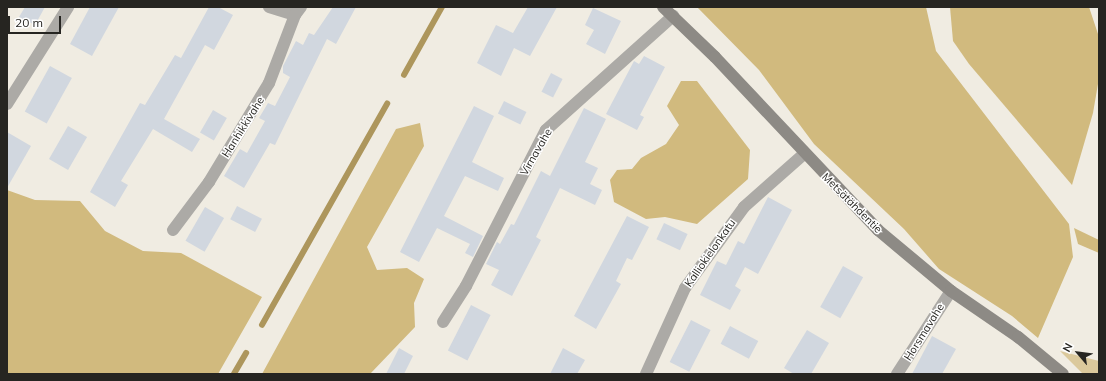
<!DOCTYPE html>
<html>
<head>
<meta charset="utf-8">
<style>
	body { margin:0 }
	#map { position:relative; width:1106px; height:381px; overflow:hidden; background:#f0ece2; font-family:Mulish,sans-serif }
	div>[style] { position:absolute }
	.green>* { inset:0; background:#dbc99c }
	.forest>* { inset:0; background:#d1ba7e }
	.stream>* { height:5.5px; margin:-2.75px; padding:0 2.75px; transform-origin:2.75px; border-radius:2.75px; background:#ad965c }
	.building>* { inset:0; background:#d1d7df; transform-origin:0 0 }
	.street>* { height:12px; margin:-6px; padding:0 6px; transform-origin:6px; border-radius:6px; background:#acaaa6 }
	.secondary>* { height:12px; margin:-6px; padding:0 6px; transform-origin:6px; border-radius:6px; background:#8d8a85 }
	span { translate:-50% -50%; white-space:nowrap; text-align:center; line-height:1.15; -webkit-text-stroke:3px #fff; paint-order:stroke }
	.street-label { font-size:11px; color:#262521 }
	.frame { position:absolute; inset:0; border:8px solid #262521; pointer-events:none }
	.north { position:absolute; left:1058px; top:333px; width:40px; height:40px; -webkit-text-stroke:3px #fff; paint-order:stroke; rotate:298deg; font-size:11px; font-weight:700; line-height:16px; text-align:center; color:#262521 }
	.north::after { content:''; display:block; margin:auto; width:14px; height:18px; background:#262521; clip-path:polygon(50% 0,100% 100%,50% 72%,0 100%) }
	.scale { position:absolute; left:8px; top:16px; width:53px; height:18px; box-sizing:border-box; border:2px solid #262521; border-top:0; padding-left:5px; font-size:12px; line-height:14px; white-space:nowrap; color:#262521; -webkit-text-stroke:3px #fff; paint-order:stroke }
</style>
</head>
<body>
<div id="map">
	<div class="green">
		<i style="clip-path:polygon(1060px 351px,1099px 361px,1099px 374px,1083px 374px)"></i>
	</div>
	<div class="forest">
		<i style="clip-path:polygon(697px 7px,926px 7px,936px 51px,1069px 224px,1073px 257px,1038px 338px,1012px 316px,939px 269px,904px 229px,814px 144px,759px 70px)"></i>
		<i style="clip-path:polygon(950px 7px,1089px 7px,1099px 37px,1099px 78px,1093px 113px,1072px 185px,969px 64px,953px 41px)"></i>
		<i style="clip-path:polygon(681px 81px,697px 81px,750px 150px,748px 179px,697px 224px,665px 217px,646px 219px,614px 202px,610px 180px,617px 170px,632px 169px,641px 158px,666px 144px,679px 125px,667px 106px)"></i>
		<i style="clip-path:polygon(420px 123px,424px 146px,367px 247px,377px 270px,407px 268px,424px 279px,414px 303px,415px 327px,370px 374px,262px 374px,396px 129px)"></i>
		<i style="clip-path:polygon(7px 190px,35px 200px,80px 201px,105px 231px,143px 251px,181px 253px,262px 297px,218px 374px,7px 374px)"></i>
		<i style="clip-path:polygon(1074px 228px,1099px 240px,1099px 253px,1078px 244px)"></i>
	</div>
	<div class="stream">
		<i style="left:404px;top:75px;width:78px;rotate:-60.8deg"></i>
		<i style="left:262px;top:325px;width:254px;rotate:-60.5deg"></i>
		<i style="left:234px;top:374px;width:24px;rotate:-60deg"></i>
	</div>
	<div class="building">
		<i style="clip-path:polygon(25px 7px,45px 7px,35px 25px,19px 17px)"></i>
		<i style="clip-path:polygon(90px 7px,119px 7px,92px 56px,70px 44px)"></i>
		<i style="clip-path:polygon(209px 7px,218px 7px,233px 15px,214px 50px,205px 45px,164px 119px,200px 139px,192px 152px,153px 129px,121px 181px,128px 185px,115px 207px,90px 192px,140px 103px,145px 105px,175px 55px,181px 58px)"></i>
		<i style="clip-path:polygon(333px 7px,356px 7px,336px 44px,327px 39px,275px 145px,270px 143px,244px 188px,224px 176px,240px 149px,247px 153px,265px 121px,259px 118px,268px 103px,275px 106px,290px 77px,283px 73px,283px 66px,296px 41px,303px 45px,309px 33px,314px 35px)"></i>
		<i style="clip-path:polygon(528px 7px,557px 7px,530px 56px,514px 48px,501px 76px,477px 63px,496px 25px,513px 33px)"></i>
		<i style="clip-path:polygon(593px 8px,621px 21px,605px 54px,586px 44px,594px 30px,585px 25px)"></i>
		<i style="clip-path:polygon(644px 56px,665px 67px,640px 115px,644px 117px,637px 130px,606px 114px,634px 61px,639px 64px)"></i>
		<i style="left:50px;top:66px;width:25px;height:52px;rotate:29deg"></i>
		<i style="left:551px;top:73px;width:13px;height:21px;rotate:27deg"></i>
		<i style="left:504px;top:101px;width:25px;height:14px;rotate:26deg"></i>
		<i style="clip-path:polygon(474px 106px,494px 116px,472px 162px,504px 178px,498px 191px,465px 176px,444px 216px,483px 236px,473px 257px,465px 253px,470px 244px,437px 228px,419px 262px,400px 252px)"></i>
		<i style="clip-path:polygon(584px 108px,606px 119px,585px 162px,598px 168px,590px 184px,602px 190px,595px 205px,560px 188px,536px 237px,541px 240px,512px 296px,491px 285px,499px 270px,486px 264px,497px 242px,500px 244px,511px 224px,514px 225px,541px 171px,550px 176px)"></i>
		<i style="left:213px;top:110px;width:16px;height:26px;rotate:30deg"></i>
		<i style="left:68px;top:126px;width:22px;height:38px;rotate:30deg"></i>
		<i style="clip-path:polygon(7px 132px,31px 146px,7px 188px)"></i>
		<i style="clip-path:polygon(768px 197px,792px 210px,758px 274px,745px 267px,735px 286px,741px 290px,730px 310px,700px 295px,717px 261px,726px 265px,738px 241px,744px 244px)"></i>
		<i style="left:237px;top:206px;width:28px;height:15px;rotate:27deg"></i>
		<i style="left:205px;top:207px;width:22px;height:39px;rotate:30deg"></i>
		<i style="clip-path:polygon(627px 216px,649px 227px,632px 260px,627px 258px,616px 281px,621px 284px,596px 329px,574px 316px)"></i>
		<i style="left:664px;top:223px;width:26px;height:18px;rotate:25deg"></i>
		<i style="left:843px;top:266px;width:23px;height:47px;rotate:29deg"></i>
		<i style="left:471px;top:305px;width:22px;height:51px;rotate:27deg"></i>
		<i style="left:691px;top:320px;width:22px;height:47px;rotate:27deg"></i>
		<i style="left:730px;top:326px;width:32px;height:20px;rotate:28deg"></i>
		<i style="clip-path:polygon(807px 330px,829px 343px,811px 374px,794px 374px,784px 368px)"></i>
		<i style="clip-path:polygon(932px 336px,956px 349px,942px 374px,912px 374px)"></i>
		<i style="clip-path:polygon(399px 348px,413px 356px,404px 374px,386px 374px)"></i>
		<i style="clip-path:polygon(563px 348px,585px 360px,577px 374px,550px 374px)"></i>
	</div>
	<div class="street">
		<i style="left:269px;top:7px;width:27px;rotate:17deg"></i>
		<i style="left:295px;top:15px;width:10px;rotate:-53deg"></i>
		<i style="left:7px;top:104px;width:115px;rotate:-57.8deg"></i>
		<i style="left:173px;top:230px;width:60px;rotate:-53.1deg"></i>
		<i style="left:209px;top:182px;width:116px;rotate:-58.8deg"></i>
		<i style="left:269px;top:83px;width:73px;rotate:-69.1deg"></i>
		<i style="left:443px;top:322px;width:43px;rotate:-57.4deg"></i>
		<i style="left:466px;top:286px;width:175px;rotate:-62.9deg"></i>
		<i style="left:546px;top:130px;width:171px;rotate:-41.9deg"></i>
		<i style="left:646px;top:374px;width:94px;rotate:-65.6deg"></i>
		<i style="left:685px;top:288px;width:100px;rotate:-53.9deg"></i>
		<i style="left:744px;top:207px;width:80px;rotate:-41.5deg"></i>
		<i style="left:897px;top:374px;width:99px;rotate:-57deg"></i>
	</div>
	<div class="secondary">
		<i style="left:663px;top:7px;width:72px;rotate:43.9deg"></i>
		<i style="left:715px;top:57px;width:238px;rotate:46.7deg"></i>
		<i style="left:878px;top:230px;width:95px;rotate:39.9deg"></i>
		<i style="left:951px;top:291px;width:81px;rotate:34.5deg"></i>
		<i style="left:1018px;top:337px;width:58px;rotate:39.4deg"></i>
	</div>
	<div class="street-label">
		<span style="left:243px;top:127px;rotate:-58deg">Hanhikkivahe</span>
		<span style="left:536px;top:152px;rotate:-60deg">Virnavahe</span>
		<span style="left:852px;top:203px;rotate:45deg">Metsätähdentie</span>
		<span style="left:710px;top:253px;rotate:-55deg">Kalliokielonkatu</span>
		<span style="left:924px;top:332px;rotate:-58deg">Horsmavahe</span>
	</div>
	<div class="frame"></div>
	<div class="north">N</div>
	<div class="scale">20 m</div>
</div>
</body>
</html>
